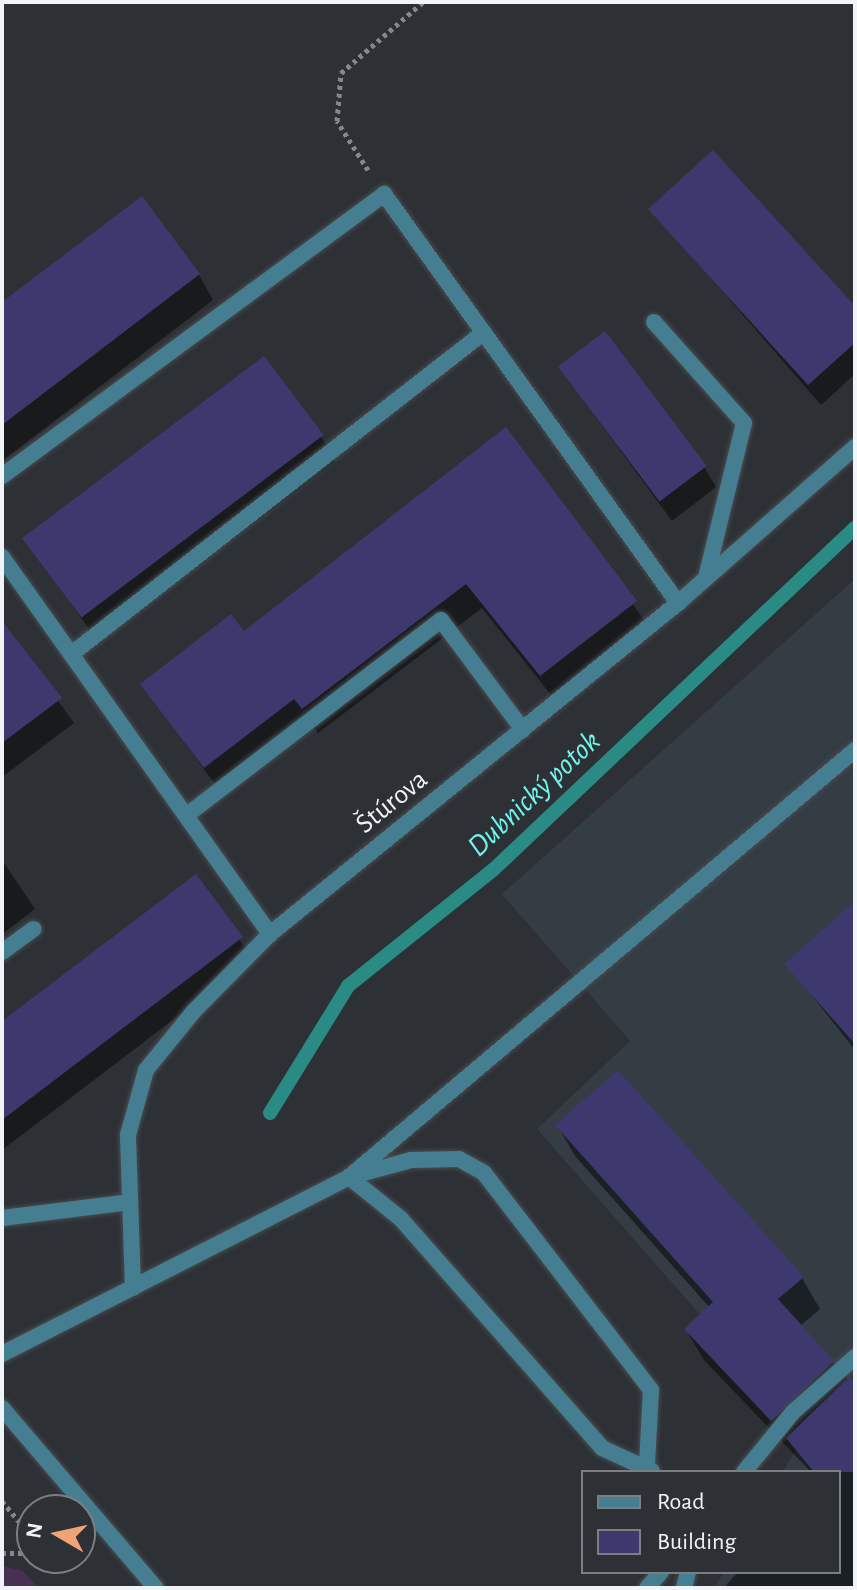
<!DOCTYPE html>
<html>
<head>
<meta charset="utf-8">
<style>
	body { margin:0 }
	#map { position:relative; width:857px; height:1590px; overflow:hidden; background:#2d3135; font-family:"Alegreya Sans",sans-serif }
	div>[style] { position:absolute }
	.built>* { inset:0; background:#343c44 }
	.green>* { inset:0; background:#492f53 }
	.shadow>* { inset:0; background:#0007 }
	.stream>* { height:14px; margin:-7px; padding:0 7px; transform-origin:7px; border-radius:7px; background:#2a8b85 }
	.building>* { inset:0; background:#3d396e; transform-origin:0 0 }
	.path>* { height:5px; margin-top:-2.5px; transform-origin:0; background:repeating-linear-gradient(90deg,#85888b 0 4px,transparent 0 8px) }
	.roads { filter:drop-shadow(0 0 2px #484c50) drop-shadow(0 0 2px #484c50) }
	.lane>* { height:16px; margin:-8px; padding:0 8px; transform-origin:8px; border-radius:8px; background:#457e90 }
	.street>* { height:16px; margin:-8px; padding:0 8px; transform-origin:8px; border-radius:8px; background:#457e90 }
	span { translate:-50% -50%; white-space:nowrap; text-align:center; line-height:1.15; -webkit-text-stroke:7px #2d3135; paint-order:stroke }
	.street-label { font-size:28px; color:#f1f4f6 }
	.water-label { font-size:30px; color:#71f6ee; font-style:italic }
	.frame { position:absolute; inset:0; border:4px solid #f1f4f6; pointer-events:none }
	.legend { position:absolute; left:581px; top:1470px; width:260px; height:104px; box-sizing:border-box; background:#2d3135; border:2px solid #7b7f82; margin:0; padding:10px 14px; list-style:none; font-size:24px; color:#f1f4f6 }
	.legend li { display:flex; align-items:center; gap:16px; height:40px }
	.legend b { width:40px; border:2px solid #7b7f82 }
	.north { position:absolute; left:16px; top:1494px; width:80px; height:80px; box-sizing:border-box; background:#2d3135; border:2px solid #7b7f82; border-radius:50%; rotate:279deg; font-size:22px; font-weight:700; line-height:32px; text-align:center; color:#f1f4f6 }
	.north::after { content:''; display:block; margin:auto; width:28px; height:36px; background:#efa376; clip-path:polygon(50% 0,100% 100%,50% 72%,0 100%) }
</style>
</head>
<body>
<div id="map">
	<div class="built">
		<i style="clip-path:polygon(855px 579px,855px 1588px,714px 1588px,724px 1572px,839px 1572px,839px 1472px,783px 1472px,805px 1434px,537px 1129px,630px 1041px,502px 894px)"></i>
	</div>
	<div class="green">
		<i style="clip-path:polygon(2px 1566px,23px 1571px,38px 1588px,2px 1588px)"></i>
	</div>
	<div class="shadow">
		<i style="clip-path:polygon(651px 209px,855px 309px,855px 374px,821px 405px)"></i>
		<i style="clip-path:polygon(199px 275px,213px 300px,2px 461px,2px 304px)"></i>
		<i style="clip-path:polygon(560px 368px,704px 467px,716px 487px,672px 521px)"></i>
		<i style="clip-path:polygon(505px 430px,650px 628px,555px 700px,482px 608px,318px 733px,310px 722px,220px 791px,142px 684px,243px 633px)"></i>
		<i style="clip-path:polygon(321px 436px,335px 462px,98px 642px,26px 539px)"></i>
		<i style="clip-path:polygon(2px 624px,74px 723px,2px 777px)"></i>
		<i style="clip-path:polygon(2px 860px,35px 909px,2px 934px)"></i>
		<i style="clip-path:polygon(195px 877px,253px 959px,2px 1150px,2px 1024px)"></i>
		<i style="clip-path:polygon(855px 903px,855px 1050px,787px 964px)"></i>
		<i style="clip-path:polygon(557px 1125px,802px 1278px,820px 1309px,800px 1326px,855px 1387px,855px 1588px,724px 1588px,738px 1572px,839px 1572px,839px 1472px,811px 1472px,704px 1360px,686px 1330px,710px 1308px,575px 1156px)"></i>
	</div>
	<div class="stream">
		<i style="left:270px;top:1113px;width:149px;rotate:-58.4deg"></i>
		<i style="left:348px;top:986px;width:186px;rotate:-38.7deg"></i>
		<i style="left:493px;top:870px;width:498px;rotate:-43.4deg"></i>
	</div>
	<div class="building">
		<i style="clip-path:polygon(713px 150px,855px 306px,855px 343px,808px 385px,648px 209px)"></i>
		<i style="clip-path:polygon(142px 196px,200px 274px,2px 425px,2px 302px)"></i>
		<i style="left:605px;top:331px;width:169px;height:59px;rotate:53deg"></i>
		<i style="left:264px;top:356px;width:99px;height:303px;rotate:53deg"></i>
		<i style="clip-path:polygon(506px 427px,637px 601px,540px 676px,466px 584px,302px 709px,294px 699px,204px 768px,140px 684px,231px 614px,244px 631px)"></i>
		<i style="clip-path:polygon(2px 621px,62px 698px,2px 743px)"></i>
		<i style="clip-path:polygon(196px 874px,243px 937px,2px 1120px,2px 1021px)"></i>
		<i style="clip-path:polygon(855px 901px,855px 1044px,784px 964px)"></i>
		<i style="clip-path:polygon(618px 1070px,804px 1277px,778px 1299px,834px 1361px,771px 1421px,684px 1329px,713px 1302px,555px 1125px)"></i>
		<i style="clip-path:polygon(849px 1377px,855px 1384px,855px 1472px,814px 1472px,786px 1438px)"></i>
	</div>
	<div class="path">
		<i style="left:368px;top:170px;width:58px;rotate:-122.3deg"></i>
		<i style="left:337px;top:121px;width:48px;rotate:-85.2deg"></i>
		<i style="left:341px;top:73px;width:108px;rotate:-40.9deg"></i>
		<i style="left:2px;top:1501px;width:47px;rotate:50.2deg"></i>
		<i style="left:2px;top:1553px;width:30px"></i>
	</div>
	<div class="roads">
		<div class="lane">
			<i style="left:654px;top:322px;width:135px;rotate:48.3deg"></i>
			<i style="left:744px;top:423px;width:155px;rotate:103.8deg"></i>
			<i style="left:2px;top:476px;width:475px;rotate:-36.4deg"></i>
			<i style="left:384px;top:194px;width:504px;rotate:54.29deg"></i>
			<i style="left:2px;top:557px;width:463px;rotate:54.6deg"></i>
			<i style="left:74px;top:652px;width:514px;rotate:-37.96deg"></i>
			<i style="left:2px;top:952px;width:39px;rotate:-36deg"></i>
			<i style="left:356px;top:1175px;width:57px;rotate:-15.3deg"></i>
			<i style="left:411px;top:1160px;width:48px;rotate:-1.2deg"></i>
			<i style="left:459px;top:1159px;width:29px;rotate:29deg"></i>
			<i style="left:484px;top:1173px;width:274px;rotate:52.4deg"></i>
			<i style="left:651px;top:1390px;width:75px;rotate:93.1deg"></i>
			<i style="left:349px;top:1177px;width:67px;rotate:38.9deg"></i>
			<i style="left:401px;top:1219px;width:305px;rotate:48.7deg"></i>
			<i style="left:602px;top:1448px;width:55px;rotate:24.7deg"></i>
			<i style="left:2px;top:1218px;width:129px;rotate:-7.1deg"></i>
			<i style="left:133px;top:1288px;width:153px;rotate:-91.9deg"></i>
			<i style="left:128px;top:1135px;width:67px;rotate:-74.5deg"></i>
			<i style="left:146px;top:1070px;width:76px;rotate:-50.9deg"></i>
			<i style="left:194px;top:1011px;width:108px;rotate:-45.4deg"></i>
			<i style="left:270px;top:934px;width:525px;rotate:-39.05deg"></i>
			<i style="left:678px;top:603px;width:236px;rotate:-41.4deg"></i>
			<i style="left:2px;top:1354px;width:390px;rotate:-27deg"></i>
			<i style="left:349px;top:1177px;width:662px;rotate:-40.16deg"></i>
			<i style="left:744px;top:1472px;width:77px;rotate:-50.8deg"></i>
			<i style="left:793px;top:1412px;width:83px;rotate:-41.6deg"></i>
			<i style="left:647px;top:1588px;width:21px;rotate:-49deg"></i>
			<i style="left:684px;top:1588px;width:16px;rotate:-76deg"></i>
		</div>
		<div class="street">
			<i style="left:187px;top:815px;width:320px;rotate:-37.5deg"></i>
			<i style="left:441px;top:620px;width:137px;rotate:53.3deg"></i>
			<i style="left:2px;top:1408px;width:237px;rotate:49.5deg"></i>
		</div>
	</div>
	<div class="street-label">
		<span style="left:392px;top:802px;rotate:-39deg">Štúrova</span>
	</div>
	<div class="water-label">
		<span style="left:534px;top:794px;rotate:-43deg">Dubnický potok</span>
	</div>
	<div class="frame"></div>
	<ul class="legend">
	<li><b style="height:10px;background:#457e90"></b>Road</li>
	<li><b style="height:22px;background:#3d396e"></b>Building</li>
	</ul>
	<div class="north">N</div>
</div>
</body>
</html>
